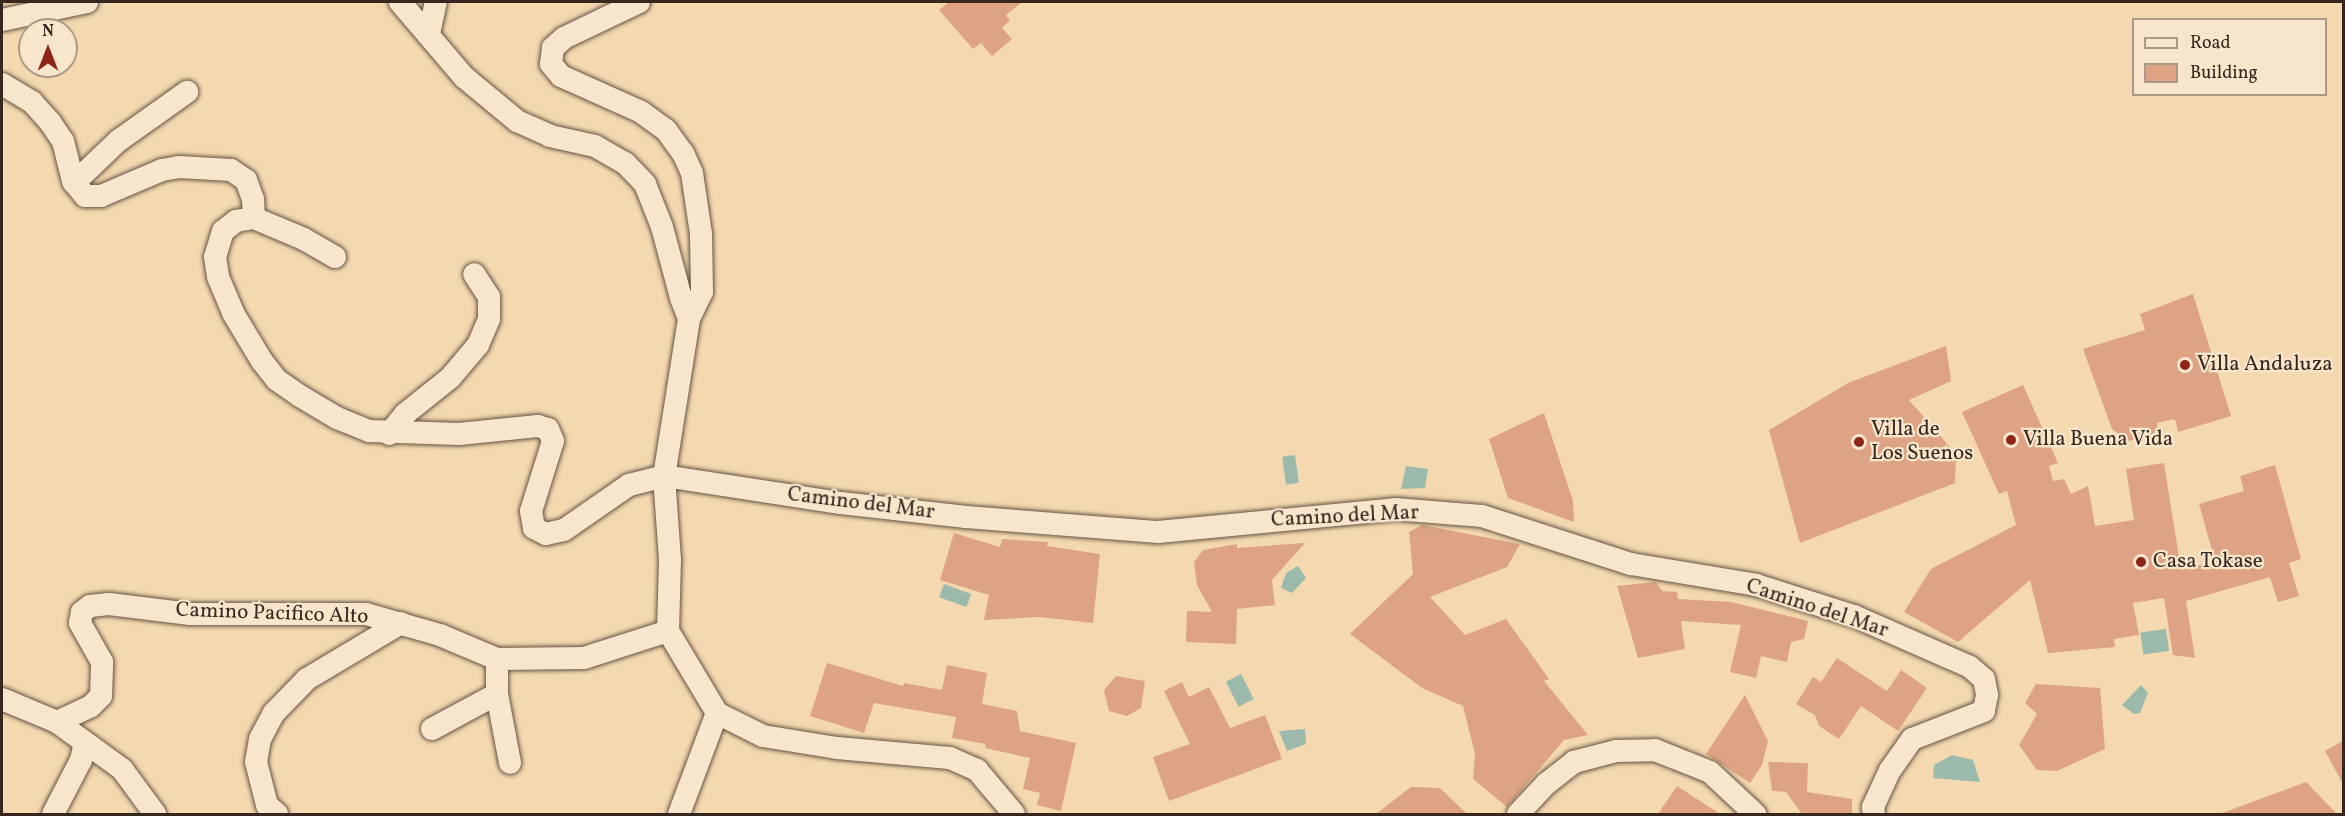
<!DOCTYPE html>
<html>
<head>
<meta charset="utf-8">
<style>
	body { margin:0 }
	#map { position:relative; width:2345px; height:816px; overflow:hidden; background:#f4d9b0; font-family:Vollkorn,serif }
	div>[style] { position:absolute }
	.water>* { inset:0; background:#9cbaab; transform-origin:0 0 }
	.building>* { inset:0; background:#dda384 }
	.roads { filter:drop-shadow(0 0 2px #665443) drop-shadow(0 0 2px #665443) }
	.minor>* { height:22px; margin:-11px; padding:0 11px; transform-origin:11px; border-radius:11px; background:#f8e6cc }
	.dots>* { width:16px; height:16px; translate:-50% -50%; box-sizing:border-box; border:3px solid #f8e6cc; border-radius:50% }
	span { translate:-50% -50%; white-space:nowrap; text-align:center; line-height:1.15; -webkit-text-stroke:4.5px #f8e6cc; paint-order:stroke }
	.poi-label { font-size:21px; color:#37271f }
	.left { translate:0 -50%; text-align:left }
	.street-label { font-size:21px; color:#37271f }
	.frame { position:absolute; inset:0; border:3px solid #37271f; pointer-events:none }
	.legend { position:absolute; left:2132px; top:18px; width:195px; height:78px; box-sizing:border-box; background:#f8e6cc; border:2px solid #ab9a87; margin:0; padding:8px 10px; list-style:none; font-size:18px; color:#37271f }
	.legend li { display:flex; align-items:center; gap:12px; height:30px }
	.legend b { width:30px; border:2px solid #ab9a87 }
	.north { position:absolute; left:18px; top:18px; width:60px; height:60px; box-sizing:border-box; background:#f8e6cc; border:2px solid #ab9a87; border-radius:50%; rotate:0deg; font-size:16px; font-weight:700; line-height:24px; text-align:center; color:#37271f }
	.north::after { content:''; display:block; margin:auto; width:21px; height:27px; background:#8f2418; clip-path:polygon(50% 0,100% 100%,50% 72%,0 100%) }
</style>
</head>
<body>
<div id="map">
	<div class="water">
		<i style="left:1295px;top:455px;width:28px;height:13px;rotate:82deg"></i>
		<i style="clip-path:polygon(1406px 466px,1428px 469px,1425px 488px,1401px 489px)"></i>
		<i style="clip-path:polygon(1298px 566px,1306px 578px,1292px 593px,1281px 588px,1286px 573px)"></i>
		<i style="left:944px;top:584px;width:29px;height:14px;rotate:20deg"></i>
		<i style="left:2166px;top:629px;width:22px;height:26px;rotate:82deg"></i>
		<i style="left:1241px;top:674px;width:28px;height:17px;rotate:63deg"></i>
		<i style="clip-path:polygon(2141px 685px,2148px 693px,2140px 713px,2134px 714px,2122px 705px)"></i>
		<i style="clip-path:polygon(1305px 729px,1306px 744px,1287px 751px,1279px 731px)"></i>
		<i style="clip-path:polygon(1952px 755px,1973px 760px,1980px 782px,1933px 778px,1934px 765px)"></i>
	</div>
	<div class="building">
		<i style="clip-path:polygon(949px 2px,1022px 2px,1006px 15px,1010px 20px,1002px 28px,1012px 39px,992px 56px,981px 43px,973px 49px,939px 10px)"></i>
		<i style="clip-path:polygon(2193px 294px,2231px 416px,2178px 432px,2175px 419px,2157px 423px,2158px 432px,2129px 441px,2112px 429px,2083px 349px,2145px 330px,2140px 314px)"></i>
		<i style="clip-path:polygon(1946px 346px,1951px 381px,1909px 400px,1956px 454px,1955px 483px,1800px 543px,1769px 430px,1848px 383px)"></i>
		<i style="clip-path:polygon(2023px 385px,2058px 463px,2049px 466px,2053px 481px,2064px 479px,2071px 494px,2088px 486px,2095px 526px,2134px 520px,2126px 469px,2164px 463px,2181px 570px,2215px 561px,2199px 504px,2244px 491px,2240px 476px,2275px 465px,2301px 559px,2289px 563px,2299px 596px,2278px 602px,2270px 577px,2186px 601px,2195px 658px,2173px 655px,2164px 598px,2133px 603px,2139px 635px,2114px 639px,2115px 647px,2048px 653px,2030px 580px,1958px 642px,1904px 612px,1931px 569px,2016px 525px,2007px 491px,1999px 494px,1962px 412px)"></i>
		<i style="clip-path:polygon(1544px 413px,1573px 501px,1574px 522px,1508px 498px,1489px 439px)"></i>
		<i style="clip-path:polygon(1422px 525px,1520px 544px,1507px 567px,1430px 597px,1465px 635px,1506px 619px,1549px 679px,1544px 681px,1588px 735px,1564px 740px,1507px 807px,1473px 779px,1475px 754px,1463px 706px,1422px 688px,1350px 634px,1413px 574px,1409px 532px)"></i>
		<i style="clip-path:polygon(954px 533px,1000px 547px,1002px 539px,1048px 542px,1047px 546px,1100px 554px,1093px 623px,1039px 617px,984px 620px,989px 595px,940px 580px)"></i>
		<i style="clip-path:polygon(1305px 543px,1272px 580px,1275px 605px,1237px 609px,1236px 644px,1186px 642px,1187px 611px,1212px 612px,1197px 585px,1194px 562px,1203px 550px,1237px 544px,1237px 548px)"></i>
		<i style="clip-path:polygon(1656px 582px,1662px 591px,1677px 592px,1678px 599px,1731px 602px,1808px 621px,1804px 639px,1791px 642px,1787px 662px,1761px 656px,1756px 678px,1730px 672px,1741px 625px,1681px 621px,1685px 649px,1638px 658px,1617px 586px)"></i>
		<i style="clip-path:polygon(1837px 658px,1887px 691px,1901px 670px,1927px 688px,1898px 731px,1861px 706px,1839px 739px,1819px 726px,1815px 715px,1796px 704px,1813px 677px,1821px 682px)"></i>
		<i style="clip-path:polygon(827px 663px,903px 686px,904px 683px,942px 690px,947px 665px,987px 673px,982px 704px,1017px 711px,1020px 731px,1076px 743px,1061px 811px,1037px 805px,1040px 793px,1023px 789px,1030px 758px,985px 748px,985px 744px,952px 738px,956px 717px,874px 703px,864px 733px,810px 716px)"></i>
		<i style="clip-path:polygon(1116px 676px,1145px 681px,1141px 708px,1127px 716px,1109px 711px,1104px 690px)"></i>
		<i style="clip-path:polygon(1182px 682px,1189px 697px,1209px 687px,1230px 728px,1265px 715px,1282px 759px,1169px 801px,1153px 757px,1190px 744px,1164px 691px)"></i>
		<i style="clip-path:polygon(2036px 684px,2100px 688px,2105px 749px,2057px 771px,2037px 770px,2019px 745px,2037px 714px,2025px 703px)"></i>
		<i style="clip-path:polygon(1745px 695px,1768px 741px,1762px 765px,1750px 783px,1706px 754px)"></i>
		<i style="clip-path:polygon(2343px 741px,2343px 784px,2325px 751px)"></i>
		<i style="clip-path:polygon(1768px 762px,1808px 763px,1807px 792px,1852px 799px,1852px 814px,1802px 814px,1786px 792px,1772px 791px)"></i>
		<i style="clip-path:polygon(2306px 782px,2337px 814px,2222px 814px,2222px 813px)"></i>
		<i style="clip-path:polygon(1677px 786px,1720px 814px,1658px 814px)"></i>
		<i style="clip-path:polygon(1411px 787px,1440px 788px,1467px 814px,1376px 814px)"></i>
	</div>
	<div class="roads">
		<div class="minor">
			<i style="left:400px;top:2px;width:99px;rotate:49.5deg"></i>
			<i style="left:464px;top:77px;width:69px;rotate:39.7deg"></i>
			<i style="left:517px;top:121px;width:36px;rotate:24deg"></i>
			<i style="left:550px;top:136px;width:46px;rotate:12.5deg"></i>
			<i style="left:595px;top:146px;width:34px;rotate:30deg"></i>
			<i style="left:625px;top:163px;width:29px;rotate:46deg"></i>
			<i style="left:645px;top:184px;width:46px;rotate:68.4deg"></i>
			<i style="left:662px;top:227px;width:73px;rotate:75deg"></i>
			<i style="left:681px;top:298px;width:22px;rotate:69deg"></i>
			<i style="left:639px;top:2px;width:83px;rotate:154.4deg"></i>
			<i style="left:564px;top:38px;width:15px;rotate:138deg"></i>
			<i style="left:553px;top:48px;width:16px;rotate:97deg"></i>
			<i style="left:551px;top:64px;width:16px;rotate:50deg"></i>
			<i style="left:561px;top:76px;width:88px;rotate:24.2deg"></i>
			<i style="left:641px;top:112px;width:31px;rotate:36deg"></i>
			<i style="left:666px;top:130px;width:29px;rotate:54deg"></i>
			<i style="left:683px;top:153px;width:22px;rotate:66deg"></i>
			<i style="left:692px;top:173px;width:62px;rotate:81.6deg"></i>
			<i style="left:701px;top:234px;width:58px;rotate:89deg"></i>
			<i style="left:702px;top:292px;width:30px;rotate:116deg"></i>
			<i style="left:689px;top:319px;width:159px;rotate:99deg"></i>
			<i style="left:664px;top:476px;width:84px;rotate:85.9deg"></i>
			<i style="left:670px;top:560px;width:71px;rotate:91.6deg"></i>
			<i style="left:668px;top:631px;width:96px;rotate:59.1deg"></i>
			<i style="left:717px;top:713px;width:51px;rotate:26.6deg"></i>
			<i style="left:763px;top:736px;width:75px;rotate:9.2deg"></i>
			<i style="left:837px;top:748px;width:113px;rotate:5.1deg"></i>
			<i style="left:950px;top:758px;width:30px;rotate:24deg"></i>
			<i style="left:977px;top:770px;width:57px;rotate:49.9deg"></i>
			<i style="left:2px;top:20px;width:87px;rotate:-12deg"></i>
			<i style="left:429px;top:34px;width:33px;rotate:-78deg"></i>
			<i style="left:2px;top:84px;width:35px;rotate:31deg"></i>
			<i style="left:32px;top:102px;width:27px;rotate:48deg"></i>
			<i style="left:50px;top:122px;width:23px;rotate:56deg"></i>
			<i style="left:63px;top:141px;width:41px;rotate:76deg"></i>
			<i style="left:73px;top:181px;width:19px;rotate:51deg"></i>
			<i style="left:85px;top:196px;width:16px"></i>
			<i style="left:101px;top:196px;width:66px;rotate:-23.1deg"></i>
			<i style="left:162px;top:170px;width:17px;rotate:-10deg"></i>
			<i style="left:179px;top:167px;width:52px;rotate:3.3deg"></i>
			<i style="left:231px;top:170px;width:18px;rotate:34deg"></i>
			<i style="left:246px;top:180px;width:20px;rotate:70deg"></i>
			<i style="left:253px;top:199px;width:19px;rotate:87deg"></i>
			<i style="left:74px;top:183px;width:61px;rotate:-43.7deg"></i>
			<i style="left:118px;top:141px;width:85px;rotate:-35.4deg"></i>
			<i style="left:335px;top:257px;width:36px;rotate:-150deg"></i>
			<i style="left:304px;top:239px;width:54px;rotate:-157.2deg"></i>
			<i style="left:254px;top:218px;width:18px;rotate:171deg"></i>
			<i style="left:236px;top:221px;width:16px;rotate:142deg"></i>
			<i style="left:223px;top:231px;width:27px;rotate:107deg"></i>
			<i style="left:215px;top:257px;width:20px;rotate:81deg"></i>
			<i style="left:218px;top:277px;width:39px;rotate:67deg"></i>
			<i style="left:233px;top:313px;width:56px;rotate:58.9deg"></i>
			<i style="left:262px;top:361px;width:24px;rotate:52deg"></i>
			<i style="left:277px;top:380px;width:28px;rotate:35deg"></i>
			<i style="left:300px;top:396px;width:43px;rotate:30.7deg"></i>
			<i style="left:337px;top:418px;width:35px;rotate:22deg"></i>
			<i style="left:369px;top:431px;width:90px;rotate:1.9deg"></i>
			<i style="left:459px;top:434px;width:79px;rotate:-5.8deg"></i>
			<i style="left:538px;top:426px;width:10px;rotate:17deg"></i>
			<i style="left:548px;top:429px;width:13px;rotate:67deg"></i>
			<i style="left:553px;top:441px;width:73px;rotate:107.4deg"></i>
			<i style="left:531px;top:511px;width:17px;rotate:80deg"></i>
			<i style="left:534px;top:528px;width:13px;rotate:27deg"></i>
			<i style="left:546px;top:534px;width:18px;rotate:-13deg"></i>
			<i style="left:564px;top:530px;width:79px;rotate:-34.7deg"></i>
			<i style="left:629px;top:485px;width:36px;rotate:-14deg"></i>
			<i style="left:664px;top:476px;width:179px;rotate:8.7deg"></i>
			<i style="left:841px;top:503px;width:126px;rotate:6.4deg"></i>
			<i style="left:966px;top:517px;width:193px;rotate:4.5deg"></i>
			<i style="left:1158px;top:532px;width:238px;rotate:-5.5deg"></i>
			<i style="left:1395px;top:509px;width:87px;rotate:4.6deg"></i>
			<i style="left:1482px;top:516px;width:157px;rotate:17.9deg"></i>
			<i style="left:1631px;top:564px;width:127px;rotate:9.5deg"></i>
			<i style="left:1756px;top:585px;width:103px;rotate:17.6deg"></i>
			<i style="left:1854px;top:616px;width:127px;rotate:23.7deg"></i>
			<i style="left:1970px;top:667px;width:18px;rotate:41deg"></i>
			<i style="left:1984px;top:679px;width:16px;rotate:79deg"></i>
			<i style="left:1987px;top:695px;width:16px;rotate:101deg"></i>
			<i style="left:1984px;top:711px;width:77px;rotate:158.7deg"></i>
			<i style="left:1912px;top:739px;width:38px;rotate:125deg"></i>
			<i style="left:1890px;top:770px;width:41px;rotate:114.7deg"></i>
			<i style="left:1873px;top:807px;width:7px;rotate:82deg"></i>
			<i style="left:389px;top:434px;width:26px;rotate:-51deg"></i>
			<i style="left:405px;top:414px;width:58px;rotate:-38.7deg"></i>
			<i style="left:450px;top:378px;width:43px;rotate:-49.7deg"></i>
			<i style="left:478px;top:345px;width:28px;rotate:-67deg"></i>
			<i style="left:489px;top:319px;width:22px;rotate:-90deg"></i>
			<i style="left:489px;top:297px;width:27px;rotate:-123deg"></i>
			<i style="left:497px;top:659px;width:35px;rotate:90deg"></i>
			<i style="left:497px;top:694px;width:70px;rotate:79.3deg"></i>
			<i style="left:2px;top:699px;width:60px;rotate:22.7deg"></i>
			<i style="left:57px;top:722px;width:80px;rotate:35.9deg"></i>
			<i style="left:122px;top:769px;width:56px;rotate:53.7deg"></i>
			<i style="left:57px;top:722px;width:38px;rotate:-25deg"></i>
			<i style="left:91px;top:706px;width:14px;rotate:-45deg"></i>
			<i style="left:101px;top:696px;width:34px;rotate:-88deg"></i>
			<i style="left:102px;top:662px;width:45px;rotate:-119.4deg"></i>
			<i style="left:80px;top:623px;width:11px;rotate:-80deg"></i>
			<i style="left:82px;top:612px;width:10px;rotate:-37deg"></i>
			<i style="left:90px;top:606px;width:19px;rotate:-6deg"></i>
			<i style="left:109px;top:604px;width:82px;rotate:7deg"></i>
			<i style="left:190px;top:614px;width:176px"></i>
			<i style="left:366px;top:614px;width:77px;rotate:15.8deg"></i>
			<i style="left:440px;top:635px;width:62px;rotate:22.8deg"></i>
			<i style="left:497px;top:659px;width:87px;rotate:-0.7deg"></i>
			<i style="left:584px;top:658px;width:88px;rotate:-17.8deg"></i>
			<i style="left:432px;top:729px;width:74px;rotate:-28.3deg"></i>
			<i style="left:53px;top:814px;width:61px;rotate:-62.6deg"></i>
			<i style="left:81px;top:760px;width:17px;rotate:-77deg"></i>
			<i style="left:277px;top:814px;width:13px;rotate:-138deg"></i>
			<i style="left:267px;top:805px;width:44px;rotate:-104.3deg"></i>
			<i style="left:256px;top:762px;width:23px;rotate:-80deg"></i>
			<i style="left:260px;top:739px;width:30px;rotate:-62deg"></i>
			<i style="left:274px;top:713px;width:47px;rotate:-45.9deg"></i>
			<i style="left:307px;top:679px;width:109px;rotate:-30.8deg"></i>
			<i style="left:679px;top:814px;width:108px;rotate:-69.4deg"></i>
			<i style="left:1518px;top:814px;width:41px;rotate:-47deg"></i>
			<i style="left:1546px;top:784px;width:36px;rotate:-38deg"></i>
			<i style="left:1574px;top:762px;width:43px;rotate:-14.7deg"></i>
			<i style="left:1616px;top:751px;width:39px;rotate:-1deg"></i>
			<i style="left:1655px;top:750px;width:59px;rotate:21.8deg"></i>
			<i style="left:1710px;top:772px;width:62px;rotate:43deg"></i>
		</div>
	</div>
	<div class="dots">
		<i style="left:2185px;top:365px;background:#8f2418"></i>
		<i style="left:2011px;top:440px;background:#8f2418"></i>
		<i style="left:1859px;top:442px;background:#8f2418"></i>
		<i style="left:2141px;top:562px;background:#8f2418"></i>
	</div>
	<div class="poi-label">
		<span class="left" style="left:2197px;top:365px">Villa Andaluza</span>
		<span class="left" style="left:1871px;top:442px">Villa de<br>Los Suenos</span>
		<span class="left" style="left:2023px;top:440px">Villa Buena Vida</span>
		<span class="left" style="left:2153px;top:562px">Casa Tokase</span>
	</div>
	<div class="street-label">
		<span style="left:861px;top:504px;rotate:7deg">Camino del Mar</span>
		<span style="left:1345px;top:517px;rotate:-3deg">Camino del Mar</span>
		<span style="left:1817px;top:609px;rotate:18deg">Camino del Mar</span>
		<span style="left:272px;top:614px;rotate:2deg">Camino Pacifico Alto</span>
	</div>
	<div class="frame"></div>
	<ul class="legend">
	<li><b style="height:8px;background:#f8e6cc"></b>Road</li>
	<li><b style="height:16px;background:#dda384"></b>Building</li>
	</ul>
	<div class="north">N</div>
</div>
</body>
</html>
